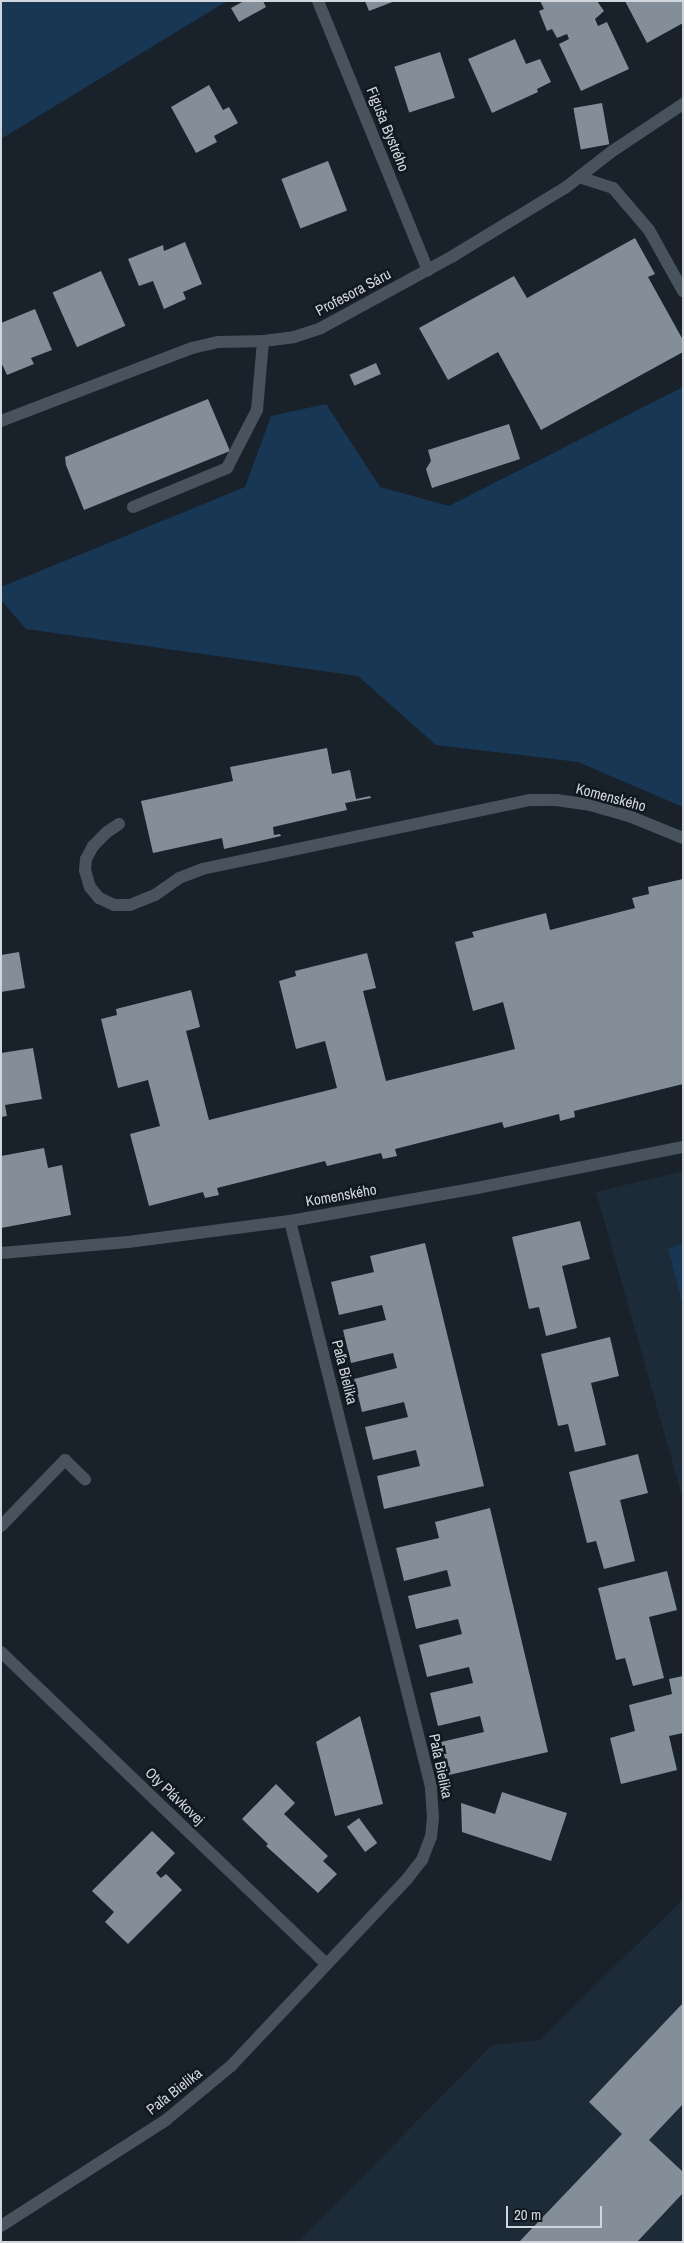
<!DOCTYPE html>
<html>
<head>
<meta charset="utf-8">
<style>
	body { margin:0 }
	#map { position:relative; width:684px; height:2243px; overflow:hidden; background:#19212a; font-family:"Archivo Narrow",sans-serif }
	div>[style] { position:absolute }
	.built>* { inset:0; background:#1d2a37 }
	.green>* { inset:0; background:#183754 }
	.building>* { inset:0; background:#838e99; transform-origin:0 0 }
	.minor>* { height:12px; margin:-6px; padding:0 6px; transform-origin:6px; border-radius:6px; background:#49535d }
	span { translate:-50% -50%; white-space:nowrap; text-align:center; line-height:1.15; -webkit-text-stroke:5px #101820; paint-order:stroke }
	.street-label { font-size:15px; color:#d1d6dc }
	.frame { position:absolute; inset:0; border:2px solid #d1d6dc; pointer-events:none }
	.scale { position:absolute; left:506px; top:2206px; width:96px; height:22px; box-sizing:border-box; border:2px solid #d1d6dc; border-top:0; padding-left:6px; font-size:15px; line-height:18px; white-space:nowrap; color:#d1d6dc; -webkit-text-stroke:4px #101820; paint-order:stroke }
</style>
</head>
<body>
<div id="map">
	<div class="built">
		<i style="clip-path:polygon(683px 1171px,683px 1500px,596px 1192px)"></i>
		<i style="clip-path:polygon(683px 1899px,683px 2242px,298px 2242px,492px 2045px,540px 2040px)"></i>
	</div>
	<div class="green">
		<i style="clip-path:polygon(1px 1px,227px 1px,1px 139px)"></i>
		<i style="clip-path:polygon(683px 387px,683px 807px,578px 762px,436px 745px,358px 676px,26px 629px,1px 600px,1px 587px,245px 487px,271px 416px,326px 404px,380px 487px,449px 506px)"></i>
		<i style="clip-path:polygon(683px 1244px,683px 1307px,668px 1248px)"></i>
	</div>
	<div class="building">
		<i style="clip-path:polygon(244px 1px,263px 1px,266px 7px,239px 22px,231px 8px)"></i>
		<i style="clip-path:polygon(365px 1px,395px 1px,369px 11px)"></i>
		<i style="clip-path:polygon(540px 1px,597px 1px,604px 11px,595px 19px,598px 26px,607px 22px,629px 69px,581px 91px,559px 44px,569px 39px,567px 34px,557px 38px,552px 29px,547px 31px,539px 11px,544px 9px)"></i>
		<i style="clip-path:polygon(625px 1px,682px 1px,683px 23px,647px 43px)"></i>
		<i style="clip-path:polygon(515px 39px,526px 64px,540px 59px,551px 82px,537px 89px,538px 92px,492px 113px,468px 59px)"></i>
		<i style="left:440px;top:52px;width:48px;height:48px;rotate:72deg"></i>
		<i style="clip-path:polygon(209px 85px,223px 110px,229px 107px,238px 123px,214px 136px,217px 142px,196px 153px,171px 107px)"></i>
		<i style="left:602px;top:103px;width:42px;height:29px;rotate:80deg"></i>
		<i style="left:328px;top:161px;width:53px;height:50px;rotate:69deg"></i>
		<i style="clip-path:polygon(635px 238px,655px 274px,648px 277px,683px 340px,683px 352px,541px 430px,498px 352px,448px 380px,419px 328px,514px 276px,527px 298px)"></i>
		<i style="clip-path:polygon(185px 242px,202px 284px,183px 292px,186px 299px,164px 309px,153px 281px,139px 286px,128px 259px,163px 245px,164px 251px)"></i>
		<i style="left:101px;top:271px;width:60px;height:53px;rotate:66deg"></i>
		<i style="clip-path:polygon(35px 309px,52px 350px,31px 358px,34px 364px,7px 375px,1px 362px,1px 323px)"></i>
		<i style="left:376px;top:363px;width:12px;height:29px;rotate:66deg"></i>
		<i style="clip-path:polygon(208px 399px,230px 451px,84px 510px,66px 465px,65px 457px)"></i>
		<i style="clip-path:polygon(509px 424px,520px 459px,432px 488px,426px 469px,431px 461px,428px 450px)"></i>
		<i style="clip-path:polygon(327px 748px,332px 774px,350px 770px,356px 799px,370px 796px,371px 798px,345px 803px,347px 810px,273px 827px,274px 835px,280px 834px,281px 836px,224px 849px,222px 838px,153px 853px,141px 801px,233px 781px,230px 767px)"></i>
		<i style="clip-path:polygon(683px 879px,683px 1084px,574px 1111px,575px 1117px,560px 1121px,559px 1114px,504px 1128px,502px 1122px,395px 1149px,397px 1156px,383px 1159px,381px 1153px,327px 1166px,325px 1161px,217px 1188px,219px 1195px,205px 1198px,203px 1192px,149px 1206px,130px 1134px,160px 1126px,148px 1080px,118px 1088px,101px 1019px,117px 1015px,116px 1009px,191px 990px,200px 1027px,186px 1031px,209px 1120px,337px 1088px,325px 1041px,296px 1049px,279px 981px,296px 976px,295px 971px,367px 953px,376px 988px,363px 991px,386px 1081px,515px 1049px,503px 1002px,473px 1011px,455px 942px,474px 937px,472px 932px,546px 913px,550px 930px,635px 908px,632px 898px,649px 894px,648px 887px)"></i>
		<i style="clip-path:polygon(19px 952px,25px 988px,1px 992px,1px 955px)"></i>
		<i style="clip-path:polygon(33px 1048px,42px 1099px,5px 1105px,7px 1116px,1px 1117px,1px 1053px)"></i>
		<i style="clip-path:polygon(44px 1148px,48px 1168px,62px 1165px,71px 1215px,1px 1228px,1px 1156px)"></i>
		<i style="clip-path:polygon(580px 1221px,590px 1259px,562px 1266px,577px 1328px,546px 1336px,539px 1307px,529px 1309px,512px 1237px)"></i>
		<i style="clip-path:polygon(425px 1243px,484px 1486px,384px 1509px,377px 1476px,420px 1466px,416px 1450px,373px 1460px,365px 1427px,408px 1417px,404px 1402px,362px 1412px,354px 1379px,397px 1368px,393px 1353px,351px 1363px,343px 1330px,386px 1320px,382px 1305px,339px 1315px,331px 1282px,374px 1272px,370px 1256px)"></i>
		<i style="clip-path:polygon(610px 1337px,619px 1376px,591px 1383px,606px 1445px,575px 1452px,568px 1424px,558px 1426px,541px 1354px)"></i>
		<i style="clip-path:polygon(638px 1454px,648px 1493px,620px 1500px,635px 1561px,604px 1569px,596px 1541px,587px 1543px,569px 1472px)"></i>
		<i style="clip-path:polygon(490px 1508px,548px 1752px,449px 1775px,441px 1742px,484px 1732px,480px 1716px,438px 1726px,430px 1693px,473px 1683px,469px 1667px,427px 1677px,419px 1645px,462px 1634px,458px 1619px,416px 1629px,408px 1596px,451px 1586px,447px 1570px,404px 1581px,396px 1548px,439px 1538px,435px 1522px)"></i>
		<i style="clip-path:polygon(667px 1571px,677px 1610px,649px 1617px,664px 1678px,633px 1686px,625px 1658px,616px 1660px,598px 1588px)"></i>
		<i style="clip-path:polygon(683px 1676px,683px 1733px,669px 1736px,677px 1770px,621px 1784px,610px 1738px,635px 1731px,629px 1705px,672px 1694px,669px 1679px)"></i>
		<i style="clip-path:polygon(360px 1716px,383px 1804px,335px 1816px,316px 1742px)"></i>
		<i style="clip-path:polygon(276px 1784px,295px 1803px,284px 1814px,328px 1856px,323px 1861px,337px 1874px,318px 1893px,266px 1846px,268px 1844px,242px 1819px)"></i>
		<i style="clip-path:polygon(502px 1792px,567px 1813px,551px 1861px,462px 1832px,461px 1803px,495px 1814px)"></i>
		<i style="left:359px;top:1818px;width:31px;height:15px;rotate:54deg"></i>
		<i style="clip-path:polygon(152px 1831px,175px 1853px,156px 1873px,161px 1878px,166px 1874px,182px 1890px,128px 1944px,105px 1922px,114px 1912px,92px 1891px)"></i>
		<i style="clip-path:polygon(683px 2003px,683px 2104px,649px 2140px,683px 2172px,683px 2193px,637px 2242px,519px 2242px,622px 2134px,589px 2102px)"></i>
	</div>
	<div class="minor">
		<i style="left:318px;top:1px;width:291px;rotate:67.8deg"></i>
		<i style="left:579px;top:177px;width:36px;rotate:18deg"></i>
		<i style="left:613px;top:188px;width:55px;rotate:49.4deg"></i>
		<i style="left:649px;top:230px;width:70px;rotate:60.9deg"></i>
		<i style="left:1px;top:421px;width:204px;rotate:-20.9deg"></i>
		<i style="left:192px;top:348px;width:27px;rotate:-13deg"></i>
		<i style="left:218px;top:342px;width:45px;rotate:-1.3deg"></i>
		<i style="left:263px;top:341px;width:31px;rotate:-7deg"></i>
		<i style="left:294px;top:337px;width:28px;rotate:-18deg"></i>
		<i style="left:321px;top:328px;width:150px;rotate:-28.6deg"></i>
		<i style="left:453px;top:256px;width:131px;rotate:-31.3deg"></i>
		<i style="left:565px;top:188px;width:58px;rotate:-38deg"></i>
		<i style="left:611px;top:152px;width:87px;rotate:-33.7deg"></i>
		<i style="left:133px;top:507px;width:102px;rotate:-22.5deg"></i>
		<i style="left:227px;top:468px;width:65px;rotate:-62.7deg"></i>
		<i style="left:257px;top:410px;width:69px;rotate:-85deg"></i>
		<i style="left:119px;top:824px;width:14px;rotate:146deg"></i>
		<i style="left:107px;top:832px;width:20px;rotate:135deg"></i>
		<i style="left:93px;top:846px;width:15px;rotate:118deg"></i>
		<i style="left:86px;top:859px;width:11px;rotate:95deg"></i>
		<i style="left:85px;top:870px;width:18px;rotate:74deg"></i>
		<i style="left:90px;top:887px;width:14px;rotate:51deg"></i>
		<i style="left:99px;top:898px;width:17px;rotate:25deg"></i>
		<i style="left:114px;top:905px;width:16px"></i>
		<i style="left:130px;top:905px;width:27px;rotate:-22deg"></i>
		<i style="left:155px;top:895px;width:29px;rotate:-35deg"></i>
		<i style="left:179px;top:878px;width:25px;rotate:-21deg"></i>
		<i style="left:202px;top:869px;width:334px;rotate:-11.9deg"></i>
		<i style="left:529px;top:800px;width:27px"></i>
		<i style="left:556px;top:800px;width:34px;rotate:8deg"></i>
		<i style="left:590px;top:805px;width:41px;rotate:15.8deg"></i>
		<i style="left:629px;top:816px;width:58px;rotate:22.2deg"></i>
		<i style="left:1px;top:1253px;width:127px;rotate:-5deg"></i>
		<i style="left:128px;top:1242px;width:163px;rotate:-7.4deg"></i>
		<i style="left:290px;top:1221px;width:190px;rotate:-10deg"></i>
		<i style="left:477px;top:1188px;width:210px;rotate:-11.3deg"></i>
		<i style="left:1px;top:1526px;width:92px;rotate:-45.9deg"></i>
		<i style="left:65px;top:1460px;width:28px;rotate:44deg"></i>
		<i style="left:1px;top:1652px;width:451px;rotate:43.8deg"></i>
		<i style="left:1px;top:2226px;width:196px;rotate:-32.7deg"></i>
		<i style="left:166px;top:2120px;width:85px;rotate:-39.7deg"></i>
		<i style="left:231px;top:2066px;width:257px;rotate:-46.7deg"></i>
		<i style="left:407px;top:1879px;width:24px;rotate:-52deg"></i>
		<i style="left:422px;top:1860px;width:25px;rotate:-69deg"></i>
		<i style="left:431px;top:1837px;width:19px;rotate:-84deg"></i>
		<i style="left:433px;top:1818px;width:31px;rotate:-94deg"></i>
		<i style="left:431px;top:1787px;width:583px;rotate:-103.99deg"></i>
	</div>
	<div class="street-label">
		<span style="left:388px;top:129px;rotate:68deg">Figuša Bystrého</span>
		<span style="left:353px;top:292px;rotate:-28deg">Profesora Sáru</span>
		<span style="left:611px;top:797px;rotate:15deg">Komenského</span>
		<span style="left:341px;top:1195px;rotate:-10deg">Komenského</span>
		<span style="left:345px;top:1372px;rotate:76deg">Paľa Bielika</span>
		<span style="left:441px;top:1766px;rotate:78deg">Paľa Bielika</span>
		<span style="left:175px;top:1796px;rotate:44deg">Oty Plávkovej</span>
		<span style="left:174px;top:2091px;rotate:-38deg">Paľa Bielika</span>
	</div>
	<div class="frame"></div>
	<div class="scale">20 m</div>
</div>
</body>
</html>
